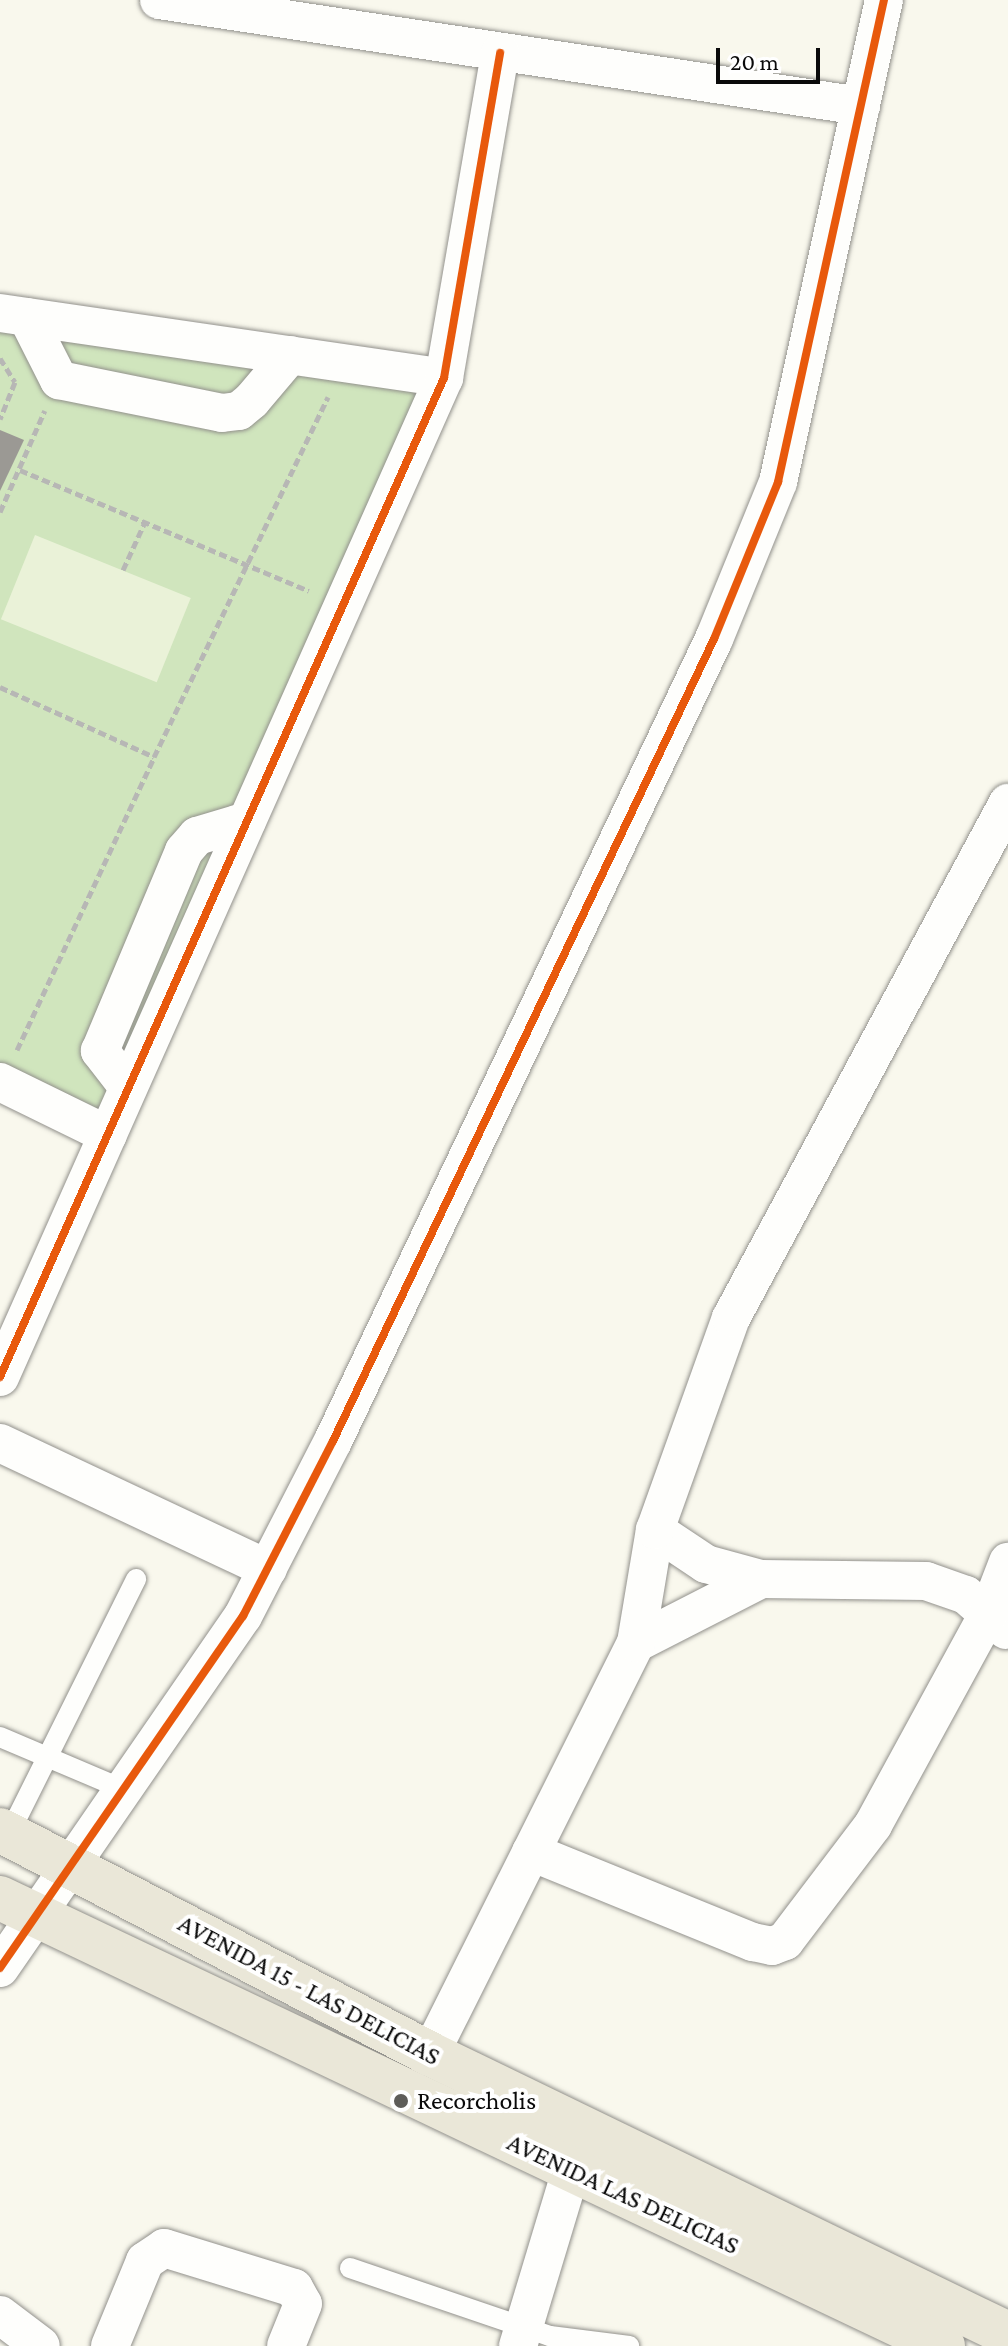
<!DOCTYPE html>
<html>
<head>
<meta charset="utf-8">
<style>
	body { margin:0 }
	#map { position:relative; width:1008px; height:2346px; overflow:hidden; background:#f9f8ed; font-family:"Crimson Pro",serif }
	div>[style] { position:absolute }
	.forest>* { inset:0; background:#d0e5bd }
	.pitch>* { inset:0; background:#eaf2d8; transform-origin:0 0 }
	.building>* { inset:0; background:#9b9994 }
	.path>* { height:5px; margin-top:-2.5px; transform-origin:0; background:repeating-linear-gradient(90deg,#b7b7b5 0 8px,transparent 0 12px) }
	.roads { filter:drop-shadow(0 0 2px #92918c) drop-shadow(0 0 2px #92918c) }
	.service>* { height:20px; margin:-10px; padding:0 10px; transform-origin:10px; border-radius:10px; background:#fefefc }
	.minor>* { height:38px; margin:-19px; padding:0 19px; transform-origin:19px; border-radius:19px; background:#fefefc }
	.primary>* { height:44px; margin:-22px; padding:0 22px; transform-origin:22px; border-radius:22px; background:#eae7d8 }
	.cycleway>* { height:8px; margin:-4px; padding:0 4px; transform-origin:4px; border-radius:4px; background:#e8590c }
	.dots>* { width:22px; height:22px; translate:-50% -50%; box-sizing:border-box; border:4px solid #fff; border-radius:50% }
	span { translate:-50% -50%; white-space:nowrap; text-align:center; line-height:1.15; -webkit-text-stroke:8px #fff; paint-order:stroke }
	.street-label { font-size:26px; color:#0a0a0a }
	.poi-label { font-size:26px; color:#0a0a0a }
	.left { translate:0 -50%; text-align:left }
	.scale { position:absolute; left:716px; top:48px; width:104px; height:36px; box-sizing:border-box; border:4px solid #0a0a0a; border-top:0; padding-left:10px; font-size:24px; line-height:28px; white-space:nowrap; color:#0a0a0a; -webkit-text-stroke:6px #fff; paint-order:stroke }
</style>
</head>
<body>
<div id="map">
	<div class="forest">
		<i style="clip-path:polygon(0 328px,418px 392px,98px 1112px,0 1064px)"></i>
	</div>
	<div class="pitch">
		<i style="left:35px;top:535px;width:168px;height:91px;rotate:22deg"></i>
	</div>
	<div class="building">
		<i style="clip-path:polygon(0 430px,24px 440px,0 491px)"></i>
	</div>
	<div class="path">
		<i style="left:0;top:358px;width:28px;rotate:58deg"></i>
		<i style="left:15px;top:382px;width:40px;rotate:112deg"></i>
		<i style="left:20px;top:470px;width:313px;rotate:22.7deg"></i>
		<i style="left:0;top:512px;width:111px;rotate:-66.2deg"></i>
		<i style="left:123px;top:570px;width:53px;rotate:-65.4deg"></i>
		<i style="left:0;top:687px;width:169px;rotate:24.4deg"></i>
		<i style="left:154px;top:757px;width:400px;rotate:-64.2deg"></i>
		<i style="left:17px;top:1050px;width:323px;rotate:-64.9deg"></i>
	</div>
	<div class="roads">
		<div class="service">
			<i style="left:0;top:1737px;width:136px;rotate:23deg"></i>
			<i style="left:9px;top:1834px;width:285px;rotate:-63.5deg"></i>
			<i style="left:350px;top:2268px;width:211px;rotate:18.8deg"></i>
			<i style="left:550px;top:2336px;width:80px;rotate:7.2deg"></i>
		</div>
		<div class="minor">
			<i style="left:159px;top:0;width:710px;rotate:8.59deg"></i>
			<i style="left:0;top:313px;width:449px;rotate:8.3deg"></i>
			<i style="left:27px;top:317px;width:71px;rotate:63.1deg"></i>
			<i style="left:59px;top:380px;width:166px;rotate:11.4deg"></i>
			<i style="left:222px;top:413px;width:17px;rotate:-7deg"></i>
			<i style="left:239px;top:411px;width:17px;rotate:-40deg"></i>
			<i style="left:252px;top:400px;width:59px;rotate:-49.8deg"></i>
			<i style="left:0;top:1082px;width:120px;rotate:26.1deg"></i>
			<i style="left:128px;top:1087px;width:46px;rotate:-127.9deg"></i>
			<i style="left:100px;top:1051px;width:217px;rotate:-67.2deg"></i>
			<i style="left:184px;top:851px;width:20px;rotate:-49deg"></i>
			<i style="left:197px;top:836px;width:52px;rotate:-16.7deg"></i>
			<i style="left:0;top:1377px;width:1093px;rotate:-66.04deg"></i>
			<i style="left:444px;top:378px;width:330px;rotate:-80.2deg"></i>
			<i style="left:0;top:1443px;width:296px;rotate:25.2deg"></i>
			<i style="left:655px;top:1530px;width:61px;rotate:33.7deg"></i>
			<i style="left:706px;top:1564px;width:57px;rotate:15.3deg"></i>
			<i style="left:636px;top:1643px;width:140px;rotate:-27.1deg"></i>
			<i style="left:761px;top:1579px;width:165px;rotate:0.7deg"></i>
			<i style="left:926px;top:1581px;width:42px;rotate:19.3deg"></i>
			<i style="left:966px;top:1595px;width:53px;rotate:41.2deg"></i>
			<i style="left:531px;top:1852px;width:240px;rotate:22.1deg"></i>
			<i style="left:753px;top:1942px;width:19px;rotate:12deg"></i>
			<i style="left:772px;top:1946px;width:14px;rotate:-21deg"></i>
			<i style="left:785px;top:1941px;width:146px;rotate:-52.8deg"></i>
			<i style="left:873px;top:1825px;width:240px;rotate:-61.4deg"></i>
			<i style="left:988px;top:1614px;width:56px;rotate:-69deg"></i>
			<i style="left:0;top:1968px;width:428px;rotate:-55.4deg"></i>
			<i style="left:243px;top:1616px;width:197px;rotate:-62.8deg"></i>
			<i style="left:333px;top:1441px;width:888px;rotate:-64.59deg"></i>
			<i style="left:714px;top:639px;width:170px;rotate:-67.8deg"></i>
			<i style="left:778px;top:482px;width:494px;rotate:-77.6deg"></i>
			<i style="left:430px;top:2054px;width:460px;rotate:-63.4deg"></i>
			<i style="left:636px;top:1643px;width:115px;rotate:-80.5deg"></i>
			<i style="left:655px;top:1530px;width:225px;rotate:-70.3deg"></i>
			<i style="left:731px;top:1318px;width:585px;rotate:-61.73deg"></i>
			<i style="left:0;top:2315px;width:51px;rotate:37.1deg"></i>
			<i style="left:110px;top:2346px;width:92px;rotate:-67.6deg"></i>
			<i style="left:145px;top:2261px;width:23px;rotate:-34deg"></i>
			<i style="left:164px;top:2248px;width:136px;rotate:17.1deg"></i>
			<i style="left:294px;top:2288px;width:18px;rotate:61deg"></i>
			<i style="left:303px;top:2304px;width:45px;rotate:112deg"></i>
			<i style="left:518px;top:2346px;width:184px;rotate:-73.2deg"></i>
		</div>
		<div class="primary">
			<i style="left:0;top:1830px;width:485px;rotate:27.5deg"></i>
			<i style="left:430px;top:2054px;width:642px;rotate:25.85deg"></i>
			<i style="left:0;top:1898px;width:1044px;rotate:25.41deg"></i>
		</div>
	</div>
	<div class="cycleway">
		<i style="left:0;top:1377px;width:1093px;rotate:-66.04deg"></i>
		<i style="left:444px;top:378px;width:330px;rotate:-80.2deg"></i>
		<i style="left:0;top:1968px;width:428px;rotate:-55.4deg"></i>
		<i style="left:243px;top:1616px;width:197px;rotate:-62.8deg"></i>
		<i style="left:333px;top:1441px;width:888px;rotate:-64.59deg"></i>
		<i style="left:714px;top:639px;width:170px;rotate:-67.8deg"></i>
		<i style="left:778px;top:482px;width:494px;rotate:-77.6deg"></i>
	</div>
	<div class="dots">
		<i style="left:401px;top:2101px;background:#5e5d59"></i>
	</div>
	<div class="street-label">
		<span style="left:309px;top:1990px;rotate:28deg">AVENIDA 15 - LAS DELICIAS</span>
		<span style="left:623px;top:2194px;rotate:25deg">AVENIDA LAS DELICIAS</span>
	</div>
	<div class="poi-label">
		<span class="left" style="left:417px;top:2101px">Recorcholis</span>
	</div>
	<div class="scale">20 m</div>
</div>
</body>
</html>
